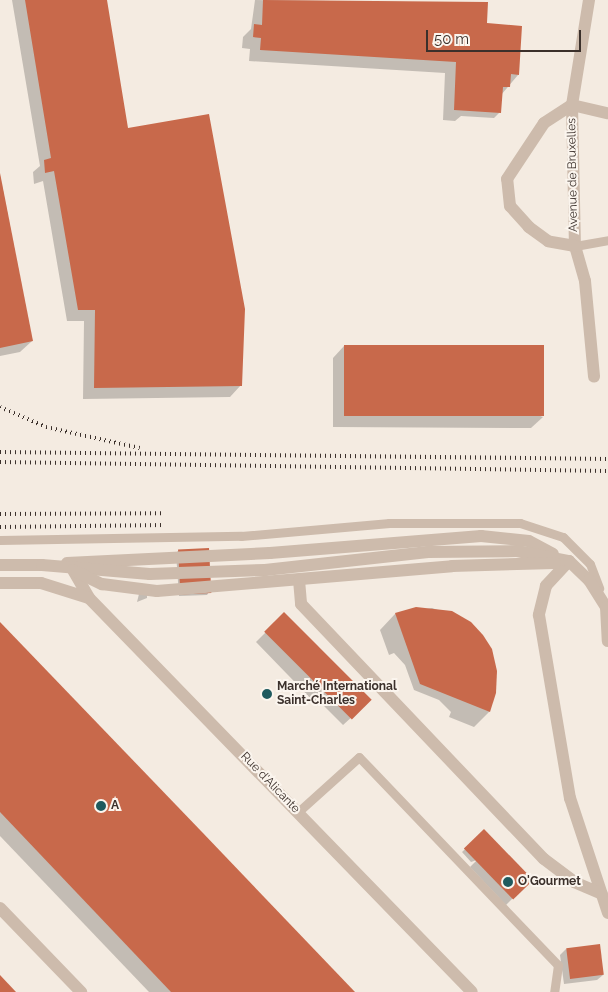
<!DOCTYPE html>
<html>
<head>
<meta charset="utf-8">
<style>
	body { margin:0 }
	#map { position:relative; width:608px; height:992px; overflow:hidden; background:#f4ebe1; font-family:Raleway,sans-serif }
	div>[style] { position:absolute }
	.shadow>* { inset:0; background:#0003 }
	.building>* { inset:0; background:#c8694b; transform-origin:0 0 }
	.lane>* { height:9px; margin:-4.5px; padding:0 4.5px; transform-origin:4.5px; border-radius:4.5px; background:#cdbbac }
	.street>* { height:12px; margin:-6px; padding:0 6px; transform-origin:6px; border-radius:6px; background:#cdbbac }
	.rail>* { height:4px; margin-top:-2px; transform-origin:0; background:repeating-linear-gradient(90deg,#3b302b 0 1px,transparent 0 5px) }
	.dots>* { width:14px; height:14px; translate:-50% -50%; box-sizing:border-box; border:2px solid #fbf5ee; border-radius:50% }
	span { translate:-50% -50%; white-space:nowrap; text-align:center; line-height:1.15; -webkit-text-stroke:4px #fbf5ee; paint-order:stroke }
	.street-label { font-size:12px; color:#3b302b }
	.poi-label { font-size:12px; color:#3b302b; font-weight:700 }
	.left { translate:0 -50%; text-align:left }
	.scale { position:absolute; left:426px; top:30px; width:155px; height:22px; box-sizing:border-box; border:2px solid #3b302b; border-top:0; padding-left:6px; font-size:15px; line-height:18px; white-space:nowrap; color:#3b302b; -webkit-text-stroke:4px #fbf5ee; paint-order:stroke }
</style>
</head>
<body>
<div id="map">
	<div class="shadow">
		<i style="clip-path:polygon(12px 0,106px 0,127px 129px,241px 385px,230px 397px,83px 399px,84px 321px,67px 321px,43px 181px,34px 184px,33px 172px,40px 166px)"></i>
		<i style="clip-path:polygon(255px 0,487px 3px,485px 24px,518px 75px,501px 95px,500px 112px,494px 118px,461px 116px,455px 121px,443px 120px,445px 73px,249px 61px,250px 49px,242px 48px,243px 37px,251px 29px)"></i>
		<i style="clip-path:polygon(0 175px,32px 341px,20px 352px,0 356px)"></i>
		<i style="clip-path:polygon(344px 346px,543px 417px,531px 428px,333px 427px,333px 358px)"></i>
		<i style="clip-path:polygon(179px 550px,209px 592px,207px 595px,179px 596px,176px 553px)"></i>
		<i style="clip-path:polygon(139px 594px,147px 594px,147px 598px,137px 602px)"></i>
		<i style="clip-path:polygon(432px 608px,462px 618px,496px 687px,489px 712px,474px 727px,449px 717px,451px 712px,439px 700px,414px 690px,405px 665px,394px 653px,389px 655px,380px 630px,395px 614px)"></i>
		<i style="clip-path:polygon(284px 614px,364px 706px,343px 725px,321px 703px,318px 706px,256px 642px)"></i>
		<i style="clip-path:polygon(0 624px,353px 992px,149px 992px,0 836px)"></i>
		<i style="clip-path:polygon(484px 831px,531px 880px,506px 905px,470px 867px,477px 860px,471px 862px,462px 852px)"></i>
		<i style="clip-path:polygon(566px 949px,603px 975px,597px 980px,564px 984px,560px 955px)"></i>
	</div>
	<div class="building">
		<i style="clip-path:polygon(25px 0,107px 0,128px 128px,209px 114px,245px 309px,242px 386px,94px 388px,95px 310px,78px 310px,54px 171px,45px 173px,44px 160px,51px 158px)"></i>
		<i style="clip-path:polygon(263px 0,488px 2px,487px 23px,522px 26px,519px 75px,511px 74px,510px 87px,503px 87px,501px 113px,454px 110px,456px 62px,260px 50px,261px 38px,253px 37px,254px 24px,262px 25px)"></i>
		<i style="clip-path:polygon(0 173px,33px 341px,0 348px)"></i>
		<i style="left:344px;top:345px;width:200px;height:71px"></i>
		<i style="left:209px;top:548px;width:45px;height:31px;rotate:87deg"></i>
		<i style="clip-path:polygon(416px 607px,452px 611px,471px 622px,483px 635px,492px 649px,497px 671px,496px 693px,490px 712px,420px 684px,395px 613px)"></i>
		<i style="left:284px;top:612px;width:124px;height:28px;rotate:45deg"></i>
		<i style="clip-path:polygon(0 622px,202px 832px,355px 992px,171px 992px,0 812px)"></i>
		<i style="left:484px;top:829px;width:71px;height:28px;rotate:46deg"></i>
		<i style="left:600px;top:944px;width:31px;height:34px;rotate:83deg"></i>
		<i style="clip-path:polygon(0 975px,16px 992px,0 992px)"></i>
	</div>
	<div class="lane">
		<i style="left:575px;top:246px;width:34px;rotate:-10deg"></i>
		<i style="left:0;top:540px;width:241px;rotate:-1deg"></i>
		<i style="left:241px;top:536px;width:149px;rotate:-5deg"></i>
		<i style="left:389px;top:523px;width:131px"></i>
		<i style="left:520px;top:523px;width:45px;rotate:18deg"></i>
		<i style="left:563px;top:537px;width:38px;rotate:45deg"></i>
		<i style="left:590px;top:564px;width:26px;rotate:69deg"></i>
		<i style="left:298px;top:812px;width:82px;rotate:-42deg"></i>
		<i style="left:359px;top:757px;width:288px;rotate:46.3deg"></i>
		<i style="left:558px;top:965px;width:27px;rotate:98deg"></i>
	</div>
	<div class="street">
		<i style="left:589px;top:0;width:106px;rotate:99.2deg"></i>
		<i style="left:572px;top:105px;width:141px;rotate:88.8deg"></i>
		<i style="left:575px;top:246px;width:36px;rotate:74deg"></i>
		<i style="left:585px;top:281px;width:96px;rotate:84.6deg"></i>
		<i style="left:575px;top:246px;width:27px;rotate:-170deg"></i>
		<i style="left:548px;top:241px;width:24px;rotate:-144deg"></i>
		<i style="left:529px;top:227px;width:28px;rotate:-132deg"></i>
		<i style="left:510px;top:206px;width:27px;rotate:-96deg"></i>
		<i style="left:507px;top:179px;width:67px;rotate:-56.5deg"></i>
		<i style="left:544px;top:123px;width:33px;rotate:-33deg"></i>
		<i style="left:572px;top:105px;width:37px;rotate:13deg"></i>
		<i style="left:569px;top:561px;width:34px;rotate:133deg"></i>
		<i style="left:546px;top:586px;width:30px;rotate:104deg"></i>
		<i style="left:539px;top:615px;width:186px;rotate:80.4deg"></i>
		<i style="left:570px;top:798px;width:121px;rotate:71.7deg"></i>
		<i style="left:67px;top:563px;width:203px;rotate:-2.8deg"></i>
		<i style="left:270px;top:553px;width:212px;rotate:-4.6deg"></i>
		<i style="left:481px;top:536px;width:48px;rotate:5.9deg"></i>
		<i style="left:529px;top:541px;width:27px;rotate:28deg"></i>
		<i style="left:0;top:565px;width:42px"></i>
		<i style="left:42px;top:565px;width:108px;rotate:4.8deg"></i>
		<i style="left:150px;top:574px;width:115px;rotate:-2deg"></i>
		<i style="left:265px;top:570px;width:164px;rotate:-6.3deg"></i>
		<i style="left:428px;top:552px;width:89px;rotate:-0.6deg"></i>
		<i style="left:517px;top:551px;width:53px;rotate:10.9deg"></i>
		<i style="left:569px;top:561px;width:28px;rotate:44deg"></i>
		<i style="left:589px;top:580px;width:32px;rotate:58deg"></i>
		<i style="left:606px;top:607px;width:34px;rotate:87deg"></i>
		<i style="left:73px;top:570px;width:32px;rotate:60deg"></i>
		<i style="left:89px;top:598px;width:549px;rotate:45.81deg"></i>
		<i style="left:77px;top:572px;width:28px;rotate:26deg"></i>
		<i style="left:102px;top:584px;width:55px;rotate:7.3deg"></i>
		<i style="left:157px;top:591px;width:296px;rotate:-4.8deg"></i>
		<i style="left:452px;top:566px;width:103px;rotate:-1.7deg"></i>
		<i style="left:299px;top:580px;width:24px;rotate:85deg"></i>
		<i style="left:301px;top:604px;width:352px;rotate:46.4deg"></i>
		<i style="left:544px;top:859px;width:38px;rotate:37deg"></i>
		<i style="left:574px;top:882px;width:30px;rotate:23deg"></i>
		<i style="left:0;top:583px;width:41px"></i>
		<i style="left:41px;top:583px;width:50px;rotate:17.4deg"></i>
		<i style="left:0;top:908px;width:117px;rotate:46deg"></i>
	</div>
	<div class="rail">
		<i style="left:0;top:407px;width:50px;rotate:23.5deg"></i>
		<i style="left:46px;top:427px;width:96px;rotate:12.6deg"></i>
		<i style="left:0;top:452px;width:608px;rotate:0.66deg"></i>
		<i style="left:0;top:462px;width:608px;rotate:0.85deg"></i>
		<i style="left:0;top:514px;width:164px;rotate:-0.3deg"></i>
		<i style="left:0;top:527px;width:165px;rotate:-0.7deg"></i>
	</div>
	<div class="dots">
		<i style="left:267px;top:694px;background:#1f5a5e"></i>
		<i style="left:101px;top:806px;background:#1f5a5e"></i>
		<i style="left:508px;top:882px;background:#1f5a5e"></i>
	</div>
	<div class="street-label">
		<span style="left:573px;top:175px;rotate:-91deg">Avenue de Bruxelles</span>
		<span style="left:270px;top:783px;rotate:46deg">Rue d'Alicante</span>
	</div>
	<div class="poi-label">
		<span class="left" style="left:277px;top:694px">Marché International<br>Saint-Charles</span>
		<span class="left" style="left:111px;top:806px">A</span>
		<span class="left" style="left:518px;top:882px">O'Gourmet</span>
	</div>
	<div class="scale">50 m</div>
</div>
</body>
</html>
